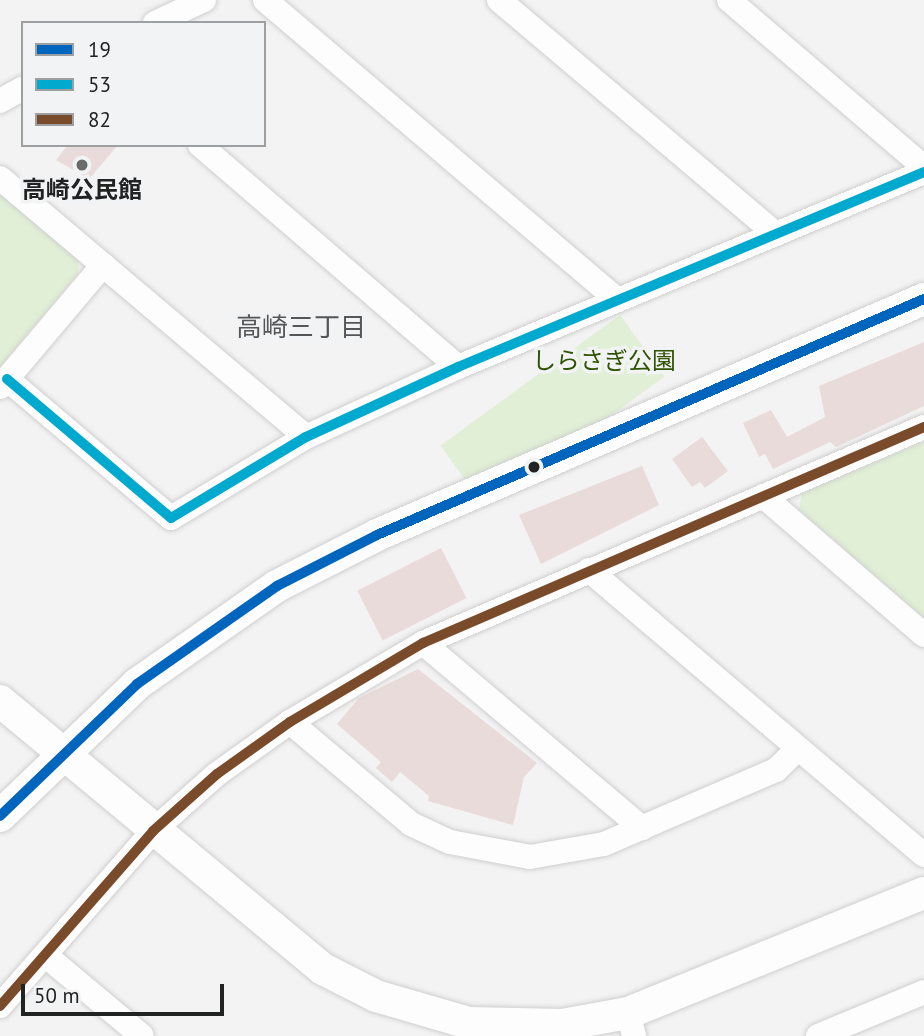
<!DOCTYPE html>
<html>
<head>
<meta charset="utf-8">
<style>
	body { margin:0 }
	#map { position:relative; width:924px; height:1036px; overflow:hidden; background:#f3f3f3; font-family:"PT Sans","Noto Sans JP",sans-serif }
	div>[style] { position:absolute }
	.green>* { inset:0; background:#e0efd5; transform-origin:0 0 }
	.building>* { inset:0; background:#e9dbd9; transform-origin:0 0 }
	.roads { filter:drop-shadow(0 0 2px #cfcfcf) drop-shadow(0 0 2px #cfcfcf) }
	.minor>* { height:24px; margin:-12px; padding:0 12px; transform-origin:12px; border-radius:12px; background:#fdfdfd }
	.tertiary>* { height:32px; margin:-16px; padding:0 16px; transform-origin:16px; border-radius:16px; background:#fdfdfd }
	.bus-1>* { height:10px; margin:-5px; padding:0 5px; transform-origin:5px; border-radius:5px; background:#0065bd }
	.bus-2>* { height:10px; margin:-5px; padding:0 5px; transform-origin:5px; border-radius:5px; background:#00a9ce }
	.bus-3>* { height:10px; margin:-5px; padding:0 5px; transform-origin:5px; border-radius:5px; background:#7a4b2a }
	.dots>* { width:19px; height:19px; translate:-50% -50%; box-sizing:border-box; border:4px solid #f2f3f4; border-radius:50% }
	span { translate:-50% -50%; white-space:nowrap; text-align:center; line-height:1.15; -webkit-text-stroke:7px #f2f3f4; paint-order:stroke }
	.poi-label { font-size:24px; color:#212222; font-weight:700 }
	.park-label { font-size:24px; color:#305400 }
	.neighbourhood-label { font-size:26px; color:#555657 }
	.legend { position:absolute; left:21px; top:21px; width:245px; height:126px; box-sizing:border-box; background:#f2f3f4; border:2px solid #9e9fa0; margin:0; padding:9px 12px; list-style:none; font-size:21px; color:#212222 }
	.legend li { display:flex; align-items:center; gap:14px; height:35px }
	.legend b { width:35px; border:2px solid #9e9fa0 }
	.scale { position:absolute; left:21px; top:984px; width:203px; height:32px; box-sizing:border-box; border:4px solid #212222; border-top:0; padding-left:9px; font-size:21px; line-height:24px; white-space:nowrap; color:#212222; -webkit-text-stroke:5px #f2f3f4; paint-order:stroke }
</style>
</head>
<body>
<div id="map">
	<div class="green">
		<i style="clip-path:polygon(0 190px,79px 258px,78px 274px,0 367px)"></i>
		<i style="left:620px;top:315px;width:76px;height:222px;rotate:54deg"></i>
		<i style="clip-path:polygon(924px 442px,924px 618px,799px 510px,802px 492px)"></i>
	</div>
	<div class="building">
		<i style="clip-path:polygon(68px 145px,118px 145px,89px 179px,56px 160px)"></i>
		<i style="clip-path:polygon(924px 342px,924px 406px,836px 447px,830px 442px,773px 469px,765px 454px,759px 457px,743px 423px,771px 410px,787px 437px,825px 417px,819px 386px)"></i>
		<i style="clip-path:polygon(702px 437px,728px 471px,705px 488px,700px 482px,692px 487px,672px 459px)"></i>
		<i style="clip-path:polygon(642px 466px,659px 505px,541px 564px,519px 515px)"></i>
		<i style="left:441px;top:548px;width:56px;height:94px;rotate:63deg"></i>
		<i style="clip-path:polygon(418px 669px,537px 763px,524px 777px,513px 825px,428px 801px,429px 796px,400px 772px,392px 782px,376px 768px,381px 762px,337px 724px,359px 698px)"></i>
	</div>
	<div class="roads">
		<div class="minor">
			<i style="left:265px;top:0;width:462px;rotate:40.4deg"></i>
			<i style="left:499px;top:0;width:363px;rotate:40.2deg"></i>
			<i style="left:729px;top:0;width:257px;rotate:40.6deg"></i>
			<i style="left:155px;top:23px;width:54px;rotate:-25.1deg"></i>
			<i style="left:0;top:101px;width:26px;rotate:-29deg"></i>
			<i style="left:200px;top:145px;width:340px;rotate:40.7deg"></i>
			<i style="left:0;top:178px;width:401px;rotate:40.2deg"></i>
			<i style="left:7px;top:379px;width:215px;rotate:40.3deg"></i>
			<i style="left:171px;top:518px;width:157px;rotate:-31deg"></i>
			<i style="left:306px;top:437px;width:167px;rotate:-24.7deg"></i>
			<i style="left:458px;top:367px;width:505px;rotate:-22.71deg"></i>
			<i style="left:0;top:387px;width:160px;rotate:-49.8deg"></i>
			<i style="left:763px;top:496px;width:213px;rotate:40.8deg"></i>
			<i style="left:589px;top:570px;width:440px;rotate:40.4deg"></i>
			<i style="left:423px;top:643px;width:287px;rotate:40.2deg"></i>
			<i style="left:290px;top:722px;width:158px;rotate:40.1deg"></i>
			<i style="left:411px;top:824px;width:43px;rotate:24.8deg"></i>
			<i style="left:450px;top:842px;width:81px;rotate:10.6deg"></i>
			<i style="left:530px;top:857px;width:75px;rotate:-10deg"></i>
			<i style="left:604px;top:844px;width:187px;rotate:-23.3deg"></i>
			<i style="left:776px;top:770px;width:30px;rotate:-44deg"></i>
			<i style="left:45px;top:955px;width:126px;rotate:39.9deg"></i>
			<i style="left:0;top:1006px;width:232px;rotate:-48.8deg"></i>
			<i style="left:153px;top:831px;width:86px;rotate:-41.7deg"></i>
			<i style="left:217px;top:774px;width:90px;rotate:-35.5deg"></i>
			<i style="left:290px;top:722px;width:155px;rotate:-30.7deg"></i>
			<i style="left:423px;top:643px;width:546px;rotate:-23.32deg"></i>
			<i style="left:628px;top:1013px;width:24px;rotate:75deg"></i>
			<i style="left:818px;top:1036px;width:115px;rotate:-22.5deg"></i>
		</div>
		<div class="tertiary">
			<i style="left:0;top:701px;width:420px;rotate:39.7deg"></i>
			<i style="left:323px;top:969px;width:59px;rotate:27deg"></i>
			<i style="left:376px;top:996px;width:97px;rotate:16.2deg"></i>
			<i style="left:469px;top:1023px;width:93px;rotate:1.2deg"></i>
			<i style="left:562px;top:1025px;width:67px;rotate:-10.3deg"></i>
			<i style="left:628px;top:1013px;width:319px;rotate:-22.1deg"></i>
			<i style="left:0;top:816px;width:190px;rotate:-43.9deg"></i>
			<i style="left:137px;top:684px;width:171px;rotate:-35deg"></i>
			<i style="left:277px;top:586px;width:112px;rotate:-27deg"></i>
			<i style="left:377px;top:535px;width:596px;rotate:-23.34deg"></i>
		</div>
	</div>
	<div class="bus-1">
		<i style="left:0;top:816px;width:190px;rotate:-43.9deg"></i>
		<i style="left:137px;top:684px;width:171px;rotate:-35deg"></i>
		<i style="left:277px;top:586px;width:112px;rotate:-27deg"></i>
		<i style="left:377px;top:535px;width:596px;rotate:-23.34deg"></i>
	</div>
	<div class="bus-2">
		<i style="left:7px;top:379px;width:215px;rotate:40.3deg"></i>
		<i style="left:171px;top:518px;width:157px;rotate:-31deg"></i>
		<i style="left:306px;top:437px;width:167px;rotate:-24.7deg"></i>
		<i style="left:458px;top:367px;width:505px;rotate:-22.71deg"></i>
	</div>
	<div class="bus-3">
		<i style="left:0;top:1006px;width:232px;rotate:-48.8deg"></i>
		<i style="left:153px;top:831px;width:86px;rotate:-41.7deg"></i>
		<i style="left:217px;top:774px;width:90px;rotate:-35.5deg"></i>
		<i style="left:290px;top:722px;width:155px;rotate:-30.7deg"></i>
		<i style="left:423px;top:643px;width:546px;rotate:-23.32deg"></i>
	</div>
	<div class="dots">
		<i style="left:82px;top:165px;background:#6a6b6b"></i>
		<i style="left:534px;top:467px;background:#212222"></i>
	</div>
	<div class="poi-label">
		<span style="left:82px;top:190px">高崎公民館</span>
	</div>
	<div class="park-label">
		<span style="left:604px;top:361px">しらさぎ公園</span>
	</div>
	<div class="neighbourhood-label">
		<span style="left:301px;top:327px">高崎三丁目</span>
	</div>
	<ul class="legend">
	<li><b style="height:9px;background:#0065bd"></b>19</li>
	<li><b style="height:9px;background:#00a9ce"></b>53</li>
	<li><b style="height:9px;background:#7a4b2a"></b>82</li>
	</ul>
	<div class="scale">50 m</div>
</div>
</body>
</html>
